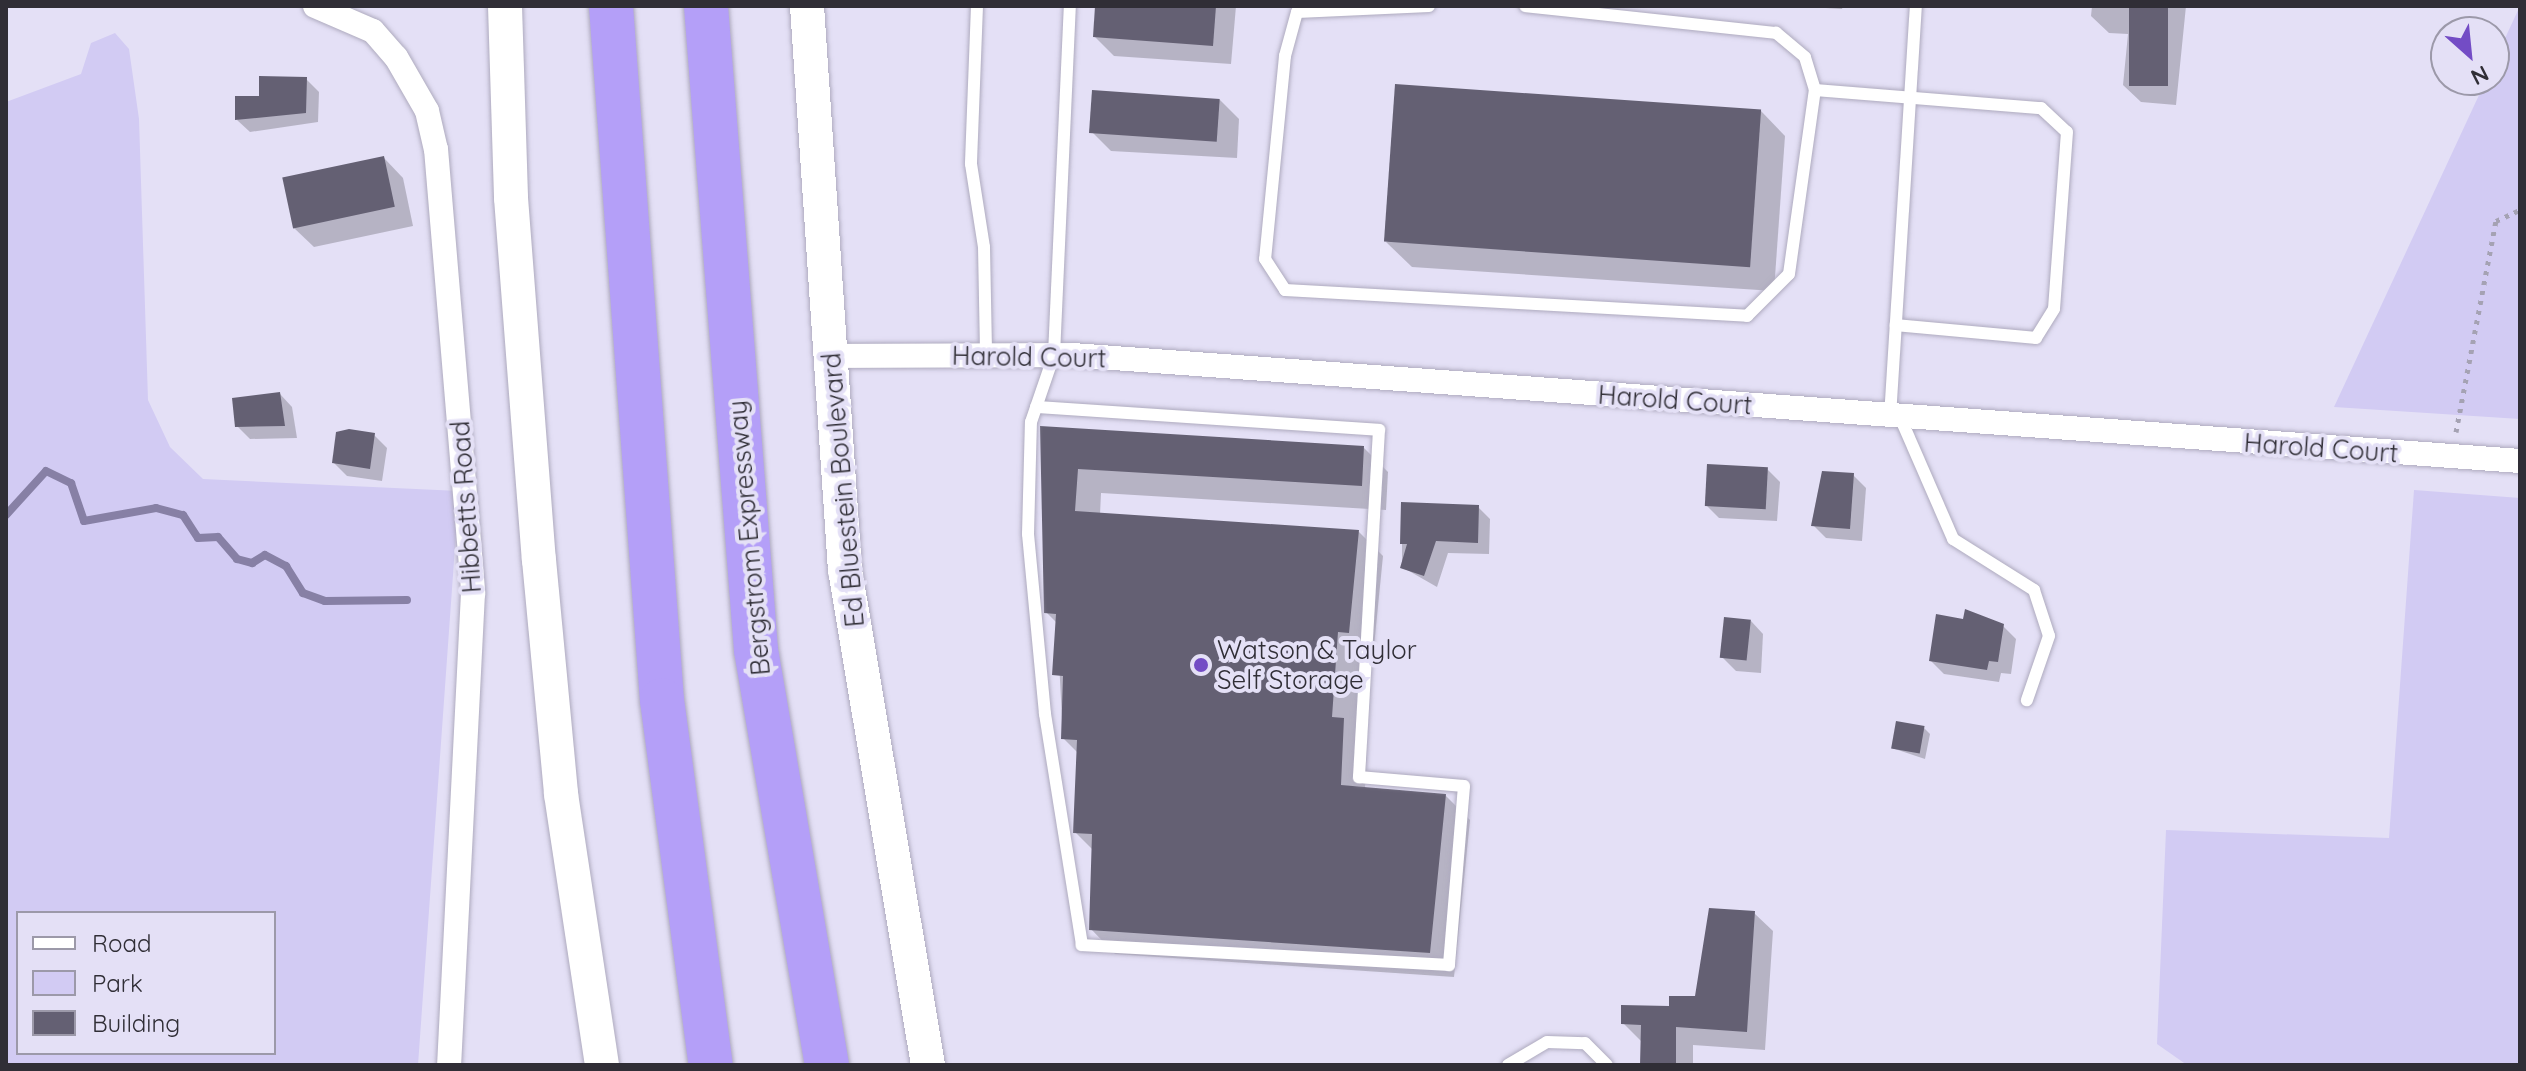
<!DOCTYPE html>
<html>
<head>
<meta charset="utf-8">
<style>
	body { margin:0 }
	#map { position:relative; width:2526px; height:1071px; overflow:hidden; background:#e4e0f6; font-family:Quicksand,sans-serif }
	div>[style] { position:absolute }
	.green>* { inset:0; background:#d2cbf3 }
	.shadow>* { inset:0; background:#0003 }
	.stream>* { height:8px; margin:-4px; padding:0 4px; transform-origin:4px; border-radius:4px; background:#8780a5 }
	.building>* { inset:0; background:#646073; transform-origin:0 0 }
	.path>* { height:5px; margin-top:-2.5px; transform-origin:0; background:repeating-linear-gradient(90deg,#a5a2b3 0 4px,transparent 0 10px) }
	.roads { filter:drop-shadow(0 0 2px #aeaabe) drop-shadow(0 0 2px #aeaabe) }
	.service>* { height:12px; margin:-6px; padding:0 6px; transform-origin:6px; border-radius:6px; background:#fff }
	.minor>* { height:24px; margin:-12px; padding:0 12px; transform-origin:12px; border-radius:12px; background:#fff }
	.secondary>* { height:34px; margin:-17px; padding:0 17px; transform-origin:17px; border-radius:17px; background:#fff }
	.motorway>* { height:44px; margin:-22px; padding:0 22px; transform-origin:22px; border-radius:22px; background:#b49ff8 }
	.dots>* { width:22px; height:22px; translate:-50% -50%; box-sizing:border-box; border:4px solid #e4e0f6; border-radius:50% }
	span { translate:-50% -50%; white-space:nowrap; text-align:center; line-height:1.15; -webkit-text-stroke:8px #e4e0f6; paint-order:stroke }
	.street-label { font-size:26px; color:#302e36 }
	.poi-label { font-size:26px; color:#302e36 }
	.left { translate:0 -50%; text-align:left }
	.frame { position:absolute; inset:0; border:8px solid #302e36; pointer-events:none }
	.legend { position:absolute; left:16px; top:911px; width:260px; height:144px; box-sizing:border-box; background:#e4e0f6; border:2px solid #9c99a9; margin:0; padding:10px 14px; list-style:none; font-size:24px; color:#302e36 }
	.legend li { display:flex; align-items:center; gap:16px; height:40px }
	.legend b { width:40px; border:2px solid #9c99a9 }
	.north { position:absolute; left:2430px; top:16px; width:80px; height:80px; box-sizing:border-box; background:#e4e0f6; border:2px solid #9c99a9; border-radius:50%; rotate:153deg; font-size:22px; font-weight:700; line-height:32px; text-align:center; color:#302e36 }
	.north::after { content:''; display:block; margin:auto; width:28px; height:36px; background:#734cc5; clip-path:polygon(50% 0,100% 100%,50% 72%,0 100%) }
</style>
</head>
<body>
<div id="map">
	<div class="green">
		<i style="clip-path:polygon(2520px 6px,2520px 419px,2334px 407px,2486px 80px,2494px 80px,2494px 62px)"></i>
		<i style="clip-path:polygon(evenodd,115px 33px,129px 49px,139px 119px,148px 400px,170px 447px,203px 479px,459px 491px,418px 1065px,6px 1065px,6px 102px,81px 74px,91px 43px,115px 33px,18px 913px,274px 913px,274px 1053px,18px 1053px,18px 913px)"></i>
		<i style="clip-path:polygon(2414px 490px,2520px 498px,2520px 1065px,2187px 1065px,2157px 1044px,2166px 830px,2389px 838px)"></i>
	</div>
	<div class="shadow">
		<i style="clip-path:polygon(1097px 6px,1236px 6px,1231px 64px,1114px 56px,1095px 37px)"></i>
		<i style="clip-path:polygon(1793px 6px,1843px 6px,1842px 9px)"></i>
		<i style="clip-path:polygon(2092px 6px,2186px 6px,2176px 105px,2141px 102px,2123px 85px,2128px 34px,2109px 33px,2091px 16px)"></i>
		<i style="clip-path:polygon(306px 79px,319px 92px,318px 122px,250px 132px,237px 120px,261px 98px)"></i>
		<i style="clip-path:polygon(1220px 100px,1239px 119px,1237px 158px,1111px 151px,1092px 132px)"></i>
		<i style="clip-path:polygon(1760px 110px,1785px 136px,1774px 291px,1412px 267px,1386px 242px)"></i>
		<i style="clip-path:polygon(384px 158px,403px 178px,413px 226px,314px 247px,294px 228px)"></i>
		<i style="clip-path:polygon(280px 394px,292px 407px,297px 438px,250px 439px,237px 426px)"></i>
		<i style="clip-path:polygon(1042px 428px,1364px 448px,1388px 472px,1386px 510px,1101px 493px,1100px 515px,1359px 532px,1383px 556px,1373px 656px,1361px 655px,1356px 732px,1367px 744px,1365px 789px,1445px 795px,1470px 820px,1454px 977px,1115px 954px,1091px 929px,1093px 850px,1075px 832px,1079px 754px,1063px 738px,1057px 623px,1046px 612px)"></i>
		<i style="clip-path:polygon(374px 435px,387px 448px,382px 481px,347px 476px,334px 463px)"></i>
		<i style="clip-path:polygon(1767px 469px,1780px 482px,1777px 521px,1719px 518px,1706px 505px)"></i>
		<i style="clip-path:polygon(1853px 475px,1866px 488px,1862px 541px,1826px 538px,1813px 525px)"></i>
		<i style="clip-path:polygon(1478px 507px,1490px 519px,1489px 554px,1448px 553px,1437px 587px,1402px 567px,1402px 543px)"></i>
		<i style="clip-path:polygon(1751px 621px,1763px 634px,1761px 673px,1736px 671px,1723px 658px)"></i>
		<i style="clip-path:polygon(2003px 626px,2016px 639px,2011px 674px,2001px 673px,1999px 682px,1944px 674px,1931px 661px)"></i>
		<i style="clip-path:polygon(1924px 728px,1930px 734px,1925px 759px,1892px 748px)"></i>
		<i style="clip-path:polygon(1754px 913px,1773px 931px,1765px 1050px,1693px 1045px,1693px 1065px,1642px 1065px,1641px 1041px,1623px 1023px,1697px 998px)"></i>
	</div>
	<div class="stream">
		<i style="left:6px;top:515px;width:59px;rotate:-47.7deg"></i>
		<i style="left:46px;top:471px;width:28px;rotate:26deg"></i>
		<i style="left:71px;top:483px;width:40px;rotate:71.1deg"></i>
		<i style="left:84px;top:521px;width:73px;rotate:-10.2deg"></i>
		<i style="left:156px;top:508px;width:28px;rotate:15deg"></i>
		<i style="left:183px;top:515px;width:27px;rotate:57deg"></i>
		<i style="left:198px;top:538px;width:20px;rotate:-3deg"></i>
		<i style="left:218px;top:537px;width:29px;rotate:49deg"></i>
		<i style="left:237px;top:559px;width:16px;rotate:15deg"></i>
		<i style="left:252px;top:563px;width:15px;rotate:-32deg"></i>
		<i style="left:265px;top:555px;width:24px;rotate:28deg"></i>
		<i style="left:286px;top:566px;width:32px;rotate:58deg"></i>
		<i style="left:303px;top:593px;width:23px;rotate:20deg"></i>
		<i style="left:325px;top:601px;width:82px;rotate:-0.7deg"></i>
	</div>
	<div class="building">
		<i style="clip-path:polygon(1095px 6px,1216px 6px,1213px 46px,1093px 37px)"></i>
		<i style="left:2129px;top:6px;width:39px;height:80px"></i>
		<i style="clip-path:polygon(259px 76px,307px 77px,306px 113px,235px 120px,235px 96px,259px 96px)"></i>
		<i style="left:1395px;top:84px;width:367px;height:158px;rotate:4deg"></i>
		<i style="left:1092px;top:90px;width:128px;height:43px;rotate:4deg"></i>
		<i style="left:384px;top:156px;width:52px;height:104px;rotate:78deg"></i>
		<i style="clip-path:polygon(280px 392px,285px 426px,235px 427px,232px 398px)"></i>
		<i style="clip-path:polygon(1040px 426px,1364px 446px,1362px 486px,1078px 469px,1075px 511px,1359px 530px,1349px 633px,1338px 632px,1332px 717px,1344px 718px,1341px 785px,1446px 794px,1430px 953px,1089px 930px,1092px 834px,1073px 833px,1077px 740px,1061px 739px,1063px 676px,1052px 675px,1056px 614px,1044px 613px)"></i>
		<i style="clip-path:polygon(349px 429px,375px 433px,370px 469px,332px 463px,336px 432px)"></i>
		<i style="left:1707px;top:464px;width:61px;height:42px;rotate:3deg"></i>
		<i style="clip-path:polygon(1822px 471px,1854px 473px,1850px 529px,1811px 526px)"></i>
		<i style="clip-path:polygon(1401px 502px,1479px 505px,1478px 543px,1436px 541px,1424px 576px,1400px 568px,1407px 544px,1400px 544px)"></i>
		<i style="clip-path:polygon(1965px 609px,2004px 624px,1998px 662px,1989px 661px,1987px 670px,1929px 661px,1936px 614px,1963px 619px)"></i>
		<i style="left:1724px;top:617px;width:27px;height:41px;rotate:6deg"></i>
		<i style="left:1896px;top:721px;width:29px;height:28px;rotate:10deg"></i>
		<i style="clip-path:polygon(1709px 908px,1755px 911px,1747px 1032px,1676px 1027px,1676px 1065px,1640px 1065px,1641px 1025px,1621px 1024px,1621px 1005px,1669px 1006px,1669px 996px,1695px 996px)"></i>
	</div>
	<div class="path">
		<i style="left:2456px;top:432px;width:215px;rotate:-79.3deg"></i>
		<i style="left:2496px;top:221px;width:26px;rotate:-25deg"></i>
	</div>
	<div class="roads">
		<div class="service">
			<i style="left:977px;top:6px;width:158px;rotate:92.2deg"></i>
			<i style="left:971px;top:164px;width:84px;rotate:81.1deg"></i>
			<i style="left:984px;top:247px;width:109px;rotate:88.9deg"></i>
			<i style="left:1429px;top:6px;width:132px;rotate:177.4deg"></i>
			<i style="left:1297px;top:12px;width:46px;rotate:105.3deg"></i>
			<i style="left:1285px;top:56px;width:204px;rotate:95.6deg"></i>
			<i style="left:1265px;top:259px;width:37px;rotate:57deg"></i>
			<i style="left:1285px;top:290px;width:463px;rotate:3.2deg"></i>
			<i style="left:1747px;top:316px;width:59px;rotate:-45deg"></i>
			<i style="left:1789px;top:274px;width:186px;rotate:-82deg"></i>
			<i style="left:1815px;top:90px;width:34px;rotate:-107deg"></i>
			<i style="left:1805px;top:57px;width:38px;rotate:-140deg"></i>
			<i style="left:1776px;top:33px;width:252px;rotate:-173.9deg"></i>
			<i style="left:1815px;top:90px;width:227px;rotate:4.6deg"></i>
			<i style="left:2041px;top:108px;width:35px;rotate:43deg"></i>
			<i style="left:2067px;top:132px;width:177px;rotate:94.2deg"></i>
			<i style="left:2054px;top:309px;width:34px;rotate:122deg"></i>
			<i style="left:2036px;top:338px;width:141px;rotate:-174.7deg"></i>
			<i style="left:1036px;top:407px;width:344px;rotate:3.8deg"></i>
			<i style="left:1379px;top:430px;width:348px;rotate:93.3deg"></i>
			<i style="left:1359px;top:777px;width:105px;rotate:4.9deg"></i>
			<i style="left:1464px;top:786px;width:180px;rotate:94.8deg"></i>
			<i style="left:1449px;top:965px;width:368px;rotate:-176.9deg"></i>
			<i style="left:1082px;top:945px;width:234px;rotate:-99.1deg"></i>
			<i style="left:1045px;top:714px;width:181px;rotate:-95.4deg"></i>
			<i style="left:1028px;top:534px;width:112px;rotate:-88.5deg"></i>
			<i style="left:1031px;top:422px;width:71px;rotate:-71.1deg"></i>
			<i style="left:1054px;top:355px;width:349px;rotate:-87.4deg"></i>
			<i style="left:1890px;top:417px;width:412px;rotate:-86.4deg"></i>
			<i style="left:1900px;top:417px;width:133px;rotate:66.5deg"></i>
			<i style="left:1953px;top:539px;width:96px;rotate:32.2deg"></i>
			<i style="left:2034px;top:590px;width:48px;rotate:71.9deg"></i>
			<i style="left:2049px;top:636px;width:68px;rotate:109deg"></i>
			<i style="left:1508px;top:1065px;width:45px;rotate:-30.5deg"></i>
			<i style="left:1547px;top:1042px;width:38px;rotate:2deg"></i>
			<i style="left:1585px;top:1043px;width:31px;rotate:45deg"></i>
		</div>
		<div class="minor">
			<i style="left:315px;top:6px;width:63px;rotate:23.3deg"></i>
			<i style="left:373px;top:31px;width:35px;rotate:49deg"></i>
			<i style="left:396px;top:57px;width:62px;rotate:60.1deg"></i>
			<i style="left:427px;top:111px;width:39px;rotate:77deg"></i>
			<i style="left:436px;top:149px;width:446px;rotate:85.2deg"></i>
			<i style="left:473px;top:593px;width:473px;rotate:92.9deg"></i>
			<i style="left:830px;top:356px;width:243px;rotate:-0.2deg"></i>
			<i style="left:1073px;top:355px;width:1451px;rotate:4.19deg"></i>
		</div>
		<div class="secondary">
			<i style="left:505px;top:6px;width:192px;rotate:88.2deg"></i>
			<i style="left:511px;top:198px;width:363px;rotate:85.6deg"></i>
			<i style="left:539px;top:560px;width:235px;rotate:84.6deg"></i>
			<i style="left:561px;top:794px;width:274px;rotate:81.4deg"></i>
			<i style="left:807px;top:6px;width:565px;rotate:86.15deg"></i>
			<i style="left:845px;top:570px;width:502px;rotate:80.48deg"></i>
		</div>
		<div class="motorway">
			<i style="left:611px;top:6px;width:696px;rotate:85.8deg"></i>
			<i style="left:662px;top:700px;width:368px;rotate:82.4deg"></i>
			<i style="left:706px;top:6px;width:646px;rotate:85.56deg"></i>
			<i style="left:756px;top:650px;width:421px;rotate:80.3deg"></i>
		</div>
	</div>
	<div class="dots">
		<i style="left:1201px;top:665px;background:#734cc5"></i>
	</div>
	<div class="street-label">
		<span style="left:1029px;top:357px;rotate:1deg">Harold Court</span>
		<span style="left:1675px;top:400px;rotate:4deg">Harold Court</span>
		<span style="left:2321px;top:448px;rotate:4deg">Harold Court</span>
		<span style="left:843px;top:490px;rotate:-95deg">Ed Bluestein Boulevard</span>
		<span style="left:466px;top:507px;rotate:-94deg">Hibbetts Road</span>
		<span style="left:749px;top:538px;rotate:-95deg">Bergstrom Expressway</span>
	</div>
	<div class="poi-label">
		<span class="left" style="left:1217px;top:665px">Watson &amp; Taylor<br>Self Storage</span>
	</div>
	<div class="frame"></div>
	<ul class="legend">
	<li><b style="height:10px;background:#fff"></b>Road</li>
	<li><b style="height:22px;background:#d2cbf3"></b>Park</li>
	<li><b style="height:22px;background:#646073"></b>Building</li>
	</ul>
	<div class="north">N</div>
</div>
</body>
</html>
